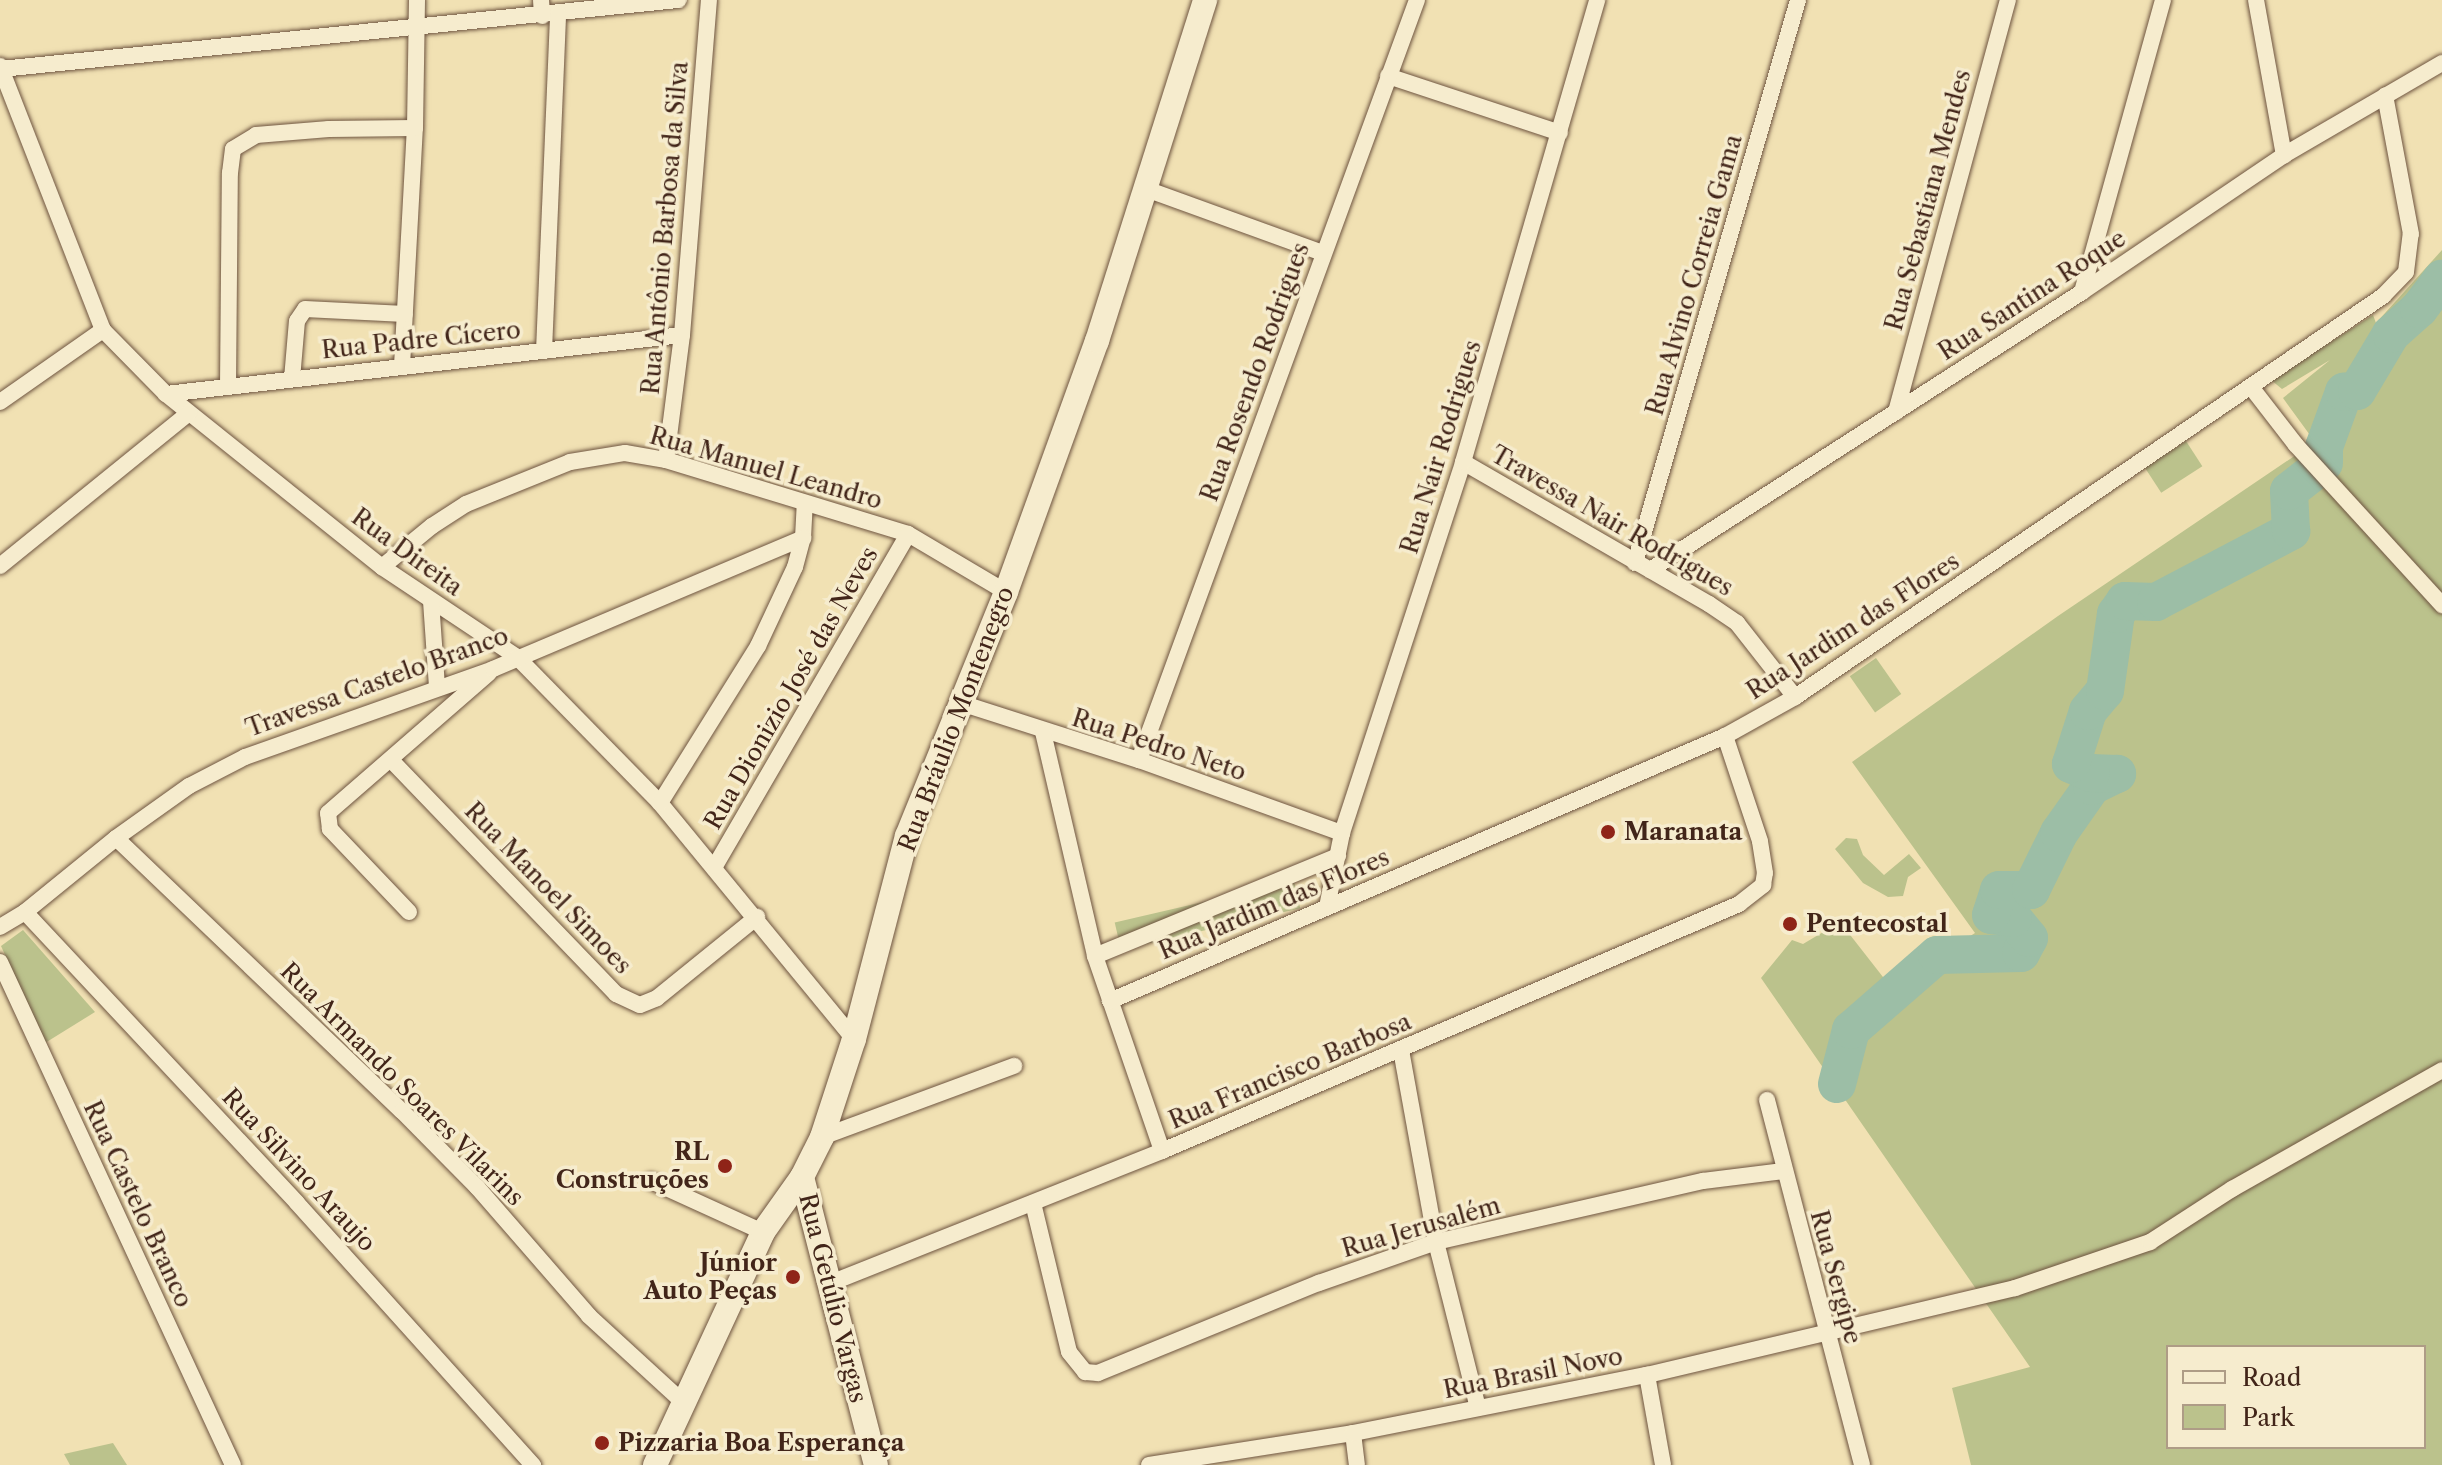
<!DOCTYPE html>
<html>
<head>
<meta charset="utf-8">
<style>
	body { margin:0 }
	#map { position:relative; width:2442px; height:1465px; overflow:hidden; background:#f1e1b3; font-family:"Libre Caslon Text",serif }
	div>[style] { position:absolute }
	.green>* { inset:0; background:#bbc28c; transform-origin:0 0 }
	.river>* { height:38px; margin:-19px; padding:0 19px; transform-origin:19px; border-radius:19px; background:#9cbea6 }
	.roads { filter:drop-shadow(0 0 2px #6e5440) drop-shadow(0 0 2px #6e5440) }
	.street>* { height:16px; margin:-8px; padding:0 8px; transform-origin:8px; border-radius:8px; background:#f6ecce }
	.secondary>* { height:24px; margin:-12px; padding:0 12px; transform-origin:12px; border-radius:12px; background:#f6ecce }
	.dots>* { width:22px; height:22px; translate:-50% -50%; box-sizing:border-box; border:4px solid #f6ecce; border-radius:50% }
	span { translate:-50% -50%; white-space:nowrap; text-align:center; line-height:1.15; -webkit-text-stroke:7px #f6ecce; paint-order:stroke }
	.street-label { font-size:24px; color:#422519 }
	.poi-label { font-size:24px; color:#422519; font-weight:700 }
	.left { translate:0 -50%; text-align:left }
	.right { translate:-100% -50%; text-align:right }
	.legend { position:absolute; left:2166px; top:1345px; width:260px; height:104px; box-sizing:border-box; background:#f6ecce; border:2px solid #ae9c86; margin:0; padding:10px 14px; list-style:none; font-size:24px; color:#422519 }
	.legend li { display:flex; align-items:center; gap:16px; height:40px }
	.legend b { width:40px; border:2px solid #ae9c86 }
</style>
</head>
<body>
<div id="map">
	<div class="green">
		<i style="clip-path:polygon(evenodd,2442px 250px,2442px 1465px,1971px 1465px,1952px 1388px,2030px 1367px,1761px 978px,1792px 940px,1803px 944px,1840px 922px,1890px 986px,1975px 933px,1852px 762px,2058px 616px,2315px 442px,2283px 398px,2330px 360px,2282px 389px,2271px 380px,2373px 315px,2376px 323px,2442px 250px,2168px 1347px,2424px 1347px,2424px 1447px,2168px 1447px,2168px 1347px)"></i>
		<i style="left:2186px;top:441px;width:30px;height:49px;rotate:57deg"></i>
		<i style="left:1876px;top:658px;width:44px;height:32px;rotate:55deg"></i>
		<i style="clip-path:polygon(1846px 838px,1857px 839px,1863px 855px,1884px 875px,1909px 854px,1921px 868px,1908px 877px,1903px 896px,1888px 897px,1863px 883px,1835px 849px)"></i>
		<i style="left:1294px;top:881px;width:28px;height:184px;rotate:77deg"></i>
		<i style="clip-path:polygon(23px 930px,95px 1012px,45px 1043px,1px 946px)"></i>
		<i style="clip-path:polygon(113px 1443px,127px 1465px,70px 1465px,64px 1454px)"></i>
	</div>
	<div class="river">
		<i style="left:2324px;top:463px;width:16px;rotate:-90deg"></i>
		<i style="left:2324px;top:447px;width:59px;rotate:-70deg"></i>
		<i style="left:2344px;top:392px;width:13px;rotate:-4deg"></i>
		<i style="left:2357px;top:391px;width:66px;rotate:-59.2deg"></i>
		<i style="left:2391px;top:334px;width:38px;rotate:-42deg"></i>
		<i style="left:2419px;top:309px;width:38px;rotate:-53deg"></i>
		<i style="left:1837px;top:1084px;width:56px;rotate:-75.5deg"></i>
		<i style="left:1851px;top:1030px;width:114px;rotate:-41.1deg"></i>
		<i style="left:1937px;top:955px;width:84px;rotate:-1.4deg"></i>
		<i style="left:2021px;top:953px;width:17px;rotate:-62deg"></i>
		<i style="left:2029px;top:938px;width:26px;rotate:-129deg"></i>
		<i style="left:2013px;top:918px;width:22px;rotate:-172deg"></i>
		<i style="left:1991px;top:915px;width:26px;rotate:-72deg"></i>
		<i style="left:1999px;top:890px;width:32px"></i>
		<i style="left:2031px;top:890px;width:64px;rotate:-63.8deg"></i>
		<i style="left:2059px;top:833px;width:57px;rotate:-54.9deg"></i>
		<i style="left:2092px;top:786px;width:28px;rotate:-26deg"></i>
		<i style="left:2117px;top:774px;width:26px;rotate:-178deg"></i>
		<i style="left:2091px;top:773px;width:22px;rotate:-156deg"></i>
		<i style="left:2071px;top:764px;width:56px;rotate:-72.2deg"></i>
		<i style="left:2088px;top:711px;width:26px;rotate:-50deg"></i>
		<i style="left:2105px;top:691px;width:78px;rotate:-81.9deg"></i>
		<i style="left:2116px;top:614px;width:16px;rotate:-55deg"></i>
		<i style="left:2125px;top:601px;width:31px;rotate:2deg"></i>
		<i style="left:2156px;top:602px;width:153px;rotate:-27.7deg"></i>
		<i style="left:2291px;top:531px;width:40px;rotate:-92.9deg"></i>
		<i style="left:2289px;top:491px;width:28px;rotate:-38deg"></i>
	</div>
	<div class="roads">
		<div class="street">
			<i style="left:541px;top:0;width:16px;rotate:86deg"></i>
			<i style="left:2256px;top:0;width:158px;rotate:79.8deg"></i>
			<i style="left:0;top:66px;width:283px;rotate:68.7deg"></i>
			<i style="left:103px;top:330px;width:90px;rotate:45.5deg"></i>
			<i style="left:166px;top:394px;width:277px;rotate:38.7deg"></i>
			<i style="left:382px;top:567px;width:162px;rotate:33.7deg"></i>
			<i style="left:517px;top:657px;width:204px;rotate:45.6deg"></i>
			<i style="left:660px;top:803px;width:306px;rotate:50.6deg"></i>
			<i style="left:1px;top:69px;width:681px;rotate:-5.82deg"></i>
			<i style="left:1388px;top:76px;width:181px;rotate:18.3deg"></i>
			<i style="left:1146px;top:189px;width:188px;rotate:19.9deg"></i>
			<i style="left:2082px;top:292px;width:303px;rotate:-74.5deg"></i>
			<i style="left:544px;top:351px;width:337px;rotate:-87.6deg"></i>
			<i style="left:402px;top:366px;width:238px;rotate:-86.9deg"></i>
			<i style="left:415px;top:128px;width:128px;rotate:-89.1deg"></i>
			<i style="left:292px;top:379px;width:58px;rotate:-85.1deg"></i>
			<i style="left:297px;top:321px;width:14px;rotate:-56deg"></i>
			<i style="left:305px;top:309px;width:100px;rotate:2.9deg"></i>
			<i style="left:228px;top:387px;width:214px;rotate:-89.5deg"></i>
			<i style="left:230px;top:173px;width:24px;rotate:-83deg"></i>
			<i style="left:233px;top:149px;width:27px;rotate:-31deg"></i>
			<i style="left:256px;top:135px;width:73px;rotate:-4.7deg"></i>
			<i style="left:329px;top:129px;width:86px;rotate:-0.7deg"></i>
			<i style="left:2251px;top:387px;width:73px;rotate:52.2deg"></i>
			<i style="left:2296px;top:445px;width:217px;rotate:47.6deg"></i>
			<i style="left:166px;top:394px;width:519px;rotate:-6.52deg"></i>
			<i style="left:0;top:402px;width:126px;rotate:-35deg"></i>
			<i style="left:1896px;top:412px;width:427px;rotate:-74.8deg"></i>
			<i style="left:666px;top:460px;width:126px;rotate:-82.7deg"></i>
			<i style="left:682px;top:335px;width:336px;rotate:-85.4deg"></i>
			<i style="left:1463px;top:462px;width:284px;rotate:30deg"></i>
			<i style="left:1709px;top:604px;width:34px;rotate:34deg"></i>
			<i style="left:1737px;top:623px;width:94px;rotate:51.9deg"></i>
			<i style="left:1635px;top:563px;width:586px;rotate:-73.85deg"></i>
			<i style="left:0;top:566px;width:243px;rotate:-39deg"></i>
			<i style="left:382px;top:567px;width:65px;rotate:-39.4deg"></i>
			<i style="left:432px;top:526px;width:40px;rotate:-32.9deg"></i>
			<i style="left:466px;top:504px;width:112px;rotate:-22deg"></i>
			<i style="left:570px;top:462px;width:56px;rotate:-9.3deg"></i>
			<i style="left:625px;top:453px;width:42px;rotate:9.7deg"></i>
			<i style="left:666px;top:460px;width:253px;rotate:17deg"></i>
			<i style="left:908px;top:534px;width:114px;rotate:30.6deg"></i>
			<i style="left:1650px;top:570px;width:514px;rotate:-32.76deg"></i>
			<i style="left:2082px;top:292px;width:244px;rotate:-34.1deg"></i>
			<i style="left:2284px;top:155px;width:183px;rotate:-30.2deg"></i>
			<i style="left:431px;top:601px;width:86px;rotate:86deg"></i>
			<i style="left:961px;top:703px;width:187px;rotate:17.8deg"></i>
			<i style="left:1139px;top:760px;width:216px;rotate:19.8deg"></i>
			<i style="left:1043px;top:732px;width:230px;rotate:76.9deg"></i>
			<i style="left:1095px;top:956px;width:206px;rotate:71deg"></i>
			<i style="left:391px;top:760px;width:325px;rotate:46.1deg"></i>
			<i style="left:616px;top:994px;width:26px;rotate:25deg"></i>
			<i style="left:640px;top:1005px;width:18px;rotate:-22deg"></i>
			<i style="left:657px;top:998px;width:129px;rotate:-39deg"></i>
			<i style="left:1139px;top:760px;width:809px;rotate:-69.91deg"></i>
			<i style="left:660px;top:803px;width:185px;rotate:-58deg"></i>
			<i style="left:758px;top:646px;width:87px;rotate:-64.9deg"></i>
			<i style="left:795px;top:567px;width:30px;rotate:-75deg"></i>
			<i style="left:803px;top:538px;width:33px;rotate:-87deg"></i>
			<i style="left:116px;top:838px;width:395px;rotate:43.7deg"></i>
			<i style="left:402px;top:1111px;width:107px;rotate:45.4deg"></i>
			<i style="left:477px;top:1187px;width:171px;rotate:49deg"></i>
			<i style="left:589px;top:1316px;width:129px;rotate:42.5deg"></i>
			<i style="left:715px;top:866px;width:384px;rotate:-59.8deg"></i>
			<i style="left:1327px;top:907px;width:76px;rotate:-78.5deg"></i>
			<i style="left:1342px;top:833px;width:390px;rotate:-71.9deg"></i>
			<i style="left:1463px;top:462px;width:481px;rotate:-73.8deg"></i>
			<i style="left:25px;top:912px;width:398px;rotate:46.9deg"></i>
			<i style="left:297px;top:1203px;width:353px;rotate:48deg"></i>
			<i style="left:409px;top:912px;width:115px;rotate:-133.6deg"></i>
			<i style="left:330px;top:829px;width:16px;rotate:-97deg"></i>
			<i style="left:328px;top:813px;width:213px;rotate:-41deg"></i>
			<i style="left:0;top:927px;width:29px;rotate:-31deg"></i>
			<i style="left:25px;top:912px;width:117px;rotate:-39.1deg"></i>
			<i style="left:116px;top:838px;width:90px;rotate:-35.5deg"></i>
			<i style="left:189px;top:786px;width:63px;rotate:-27.4deg"></i>
			<i style="left:245px;top:757px;width:263px;rotate:-19.5deg"></i>
			<i style="left:493px;top:669px;width:337px;rotate:-22.9deg"></i>
			<i style="left:1095px;top:956px;width:263px;rotate:-22.4deg"></i>
			<i style="left:0;top:962px;width:554px;rotate:65.15deg"></i>
			<i style="left:1110px;top:1001px;width:670px;rotate:-23.31deg"></i>
			<i style="left:1725px;top:736px;width:80px;rotate:-29.1deg"></i>
			<i style="left:1795px;top:697px;width:712px;rotate:-34.29deg"></i>
			<i style="left:2383px;top:296px;width:33px;rotate:-46deg"></i>
			<i style="left:2406px;top:272px;width:38px;rotate:-83deg"></i>
			<i style="left:2411px;top:234px;width:141px;rotate:-100.6deg"></i>
			<i style="left:1401px;top:1050px;width:195px;rotate:79.7deg"></i>
			<i style="left:1436px;top:1242px;width:171px;rotate:75.8deg"></i>
			<i style="left:1767px;top:1100px;width:377px;rotate:75.4deg"></i>
			<i style="left:822px;top:1137px;width:205px;rotate:-20.3deg"></i>
			<i style="left:651px;top:1181px;width:123px;rotate:24.5deg"></i>
			<i style="left:1033px;top:1203px;width:153px;rotate:76.4deg"></i>
			<i style="left:1069px;top:1352px;width:26px;rotate:51deg"></i>
			<i style="left:1085px;top:1372px;width:13px;rotate:4deg"></i>
			<i style="left:1098px;top:1373px;width:239px;rotate:-22.2deg"></i>
			<i style="left:1319px;top:1283px;width:124px;rotate:-19.3deg"></i>
			<i style="left:1436px;top:1242px;width:274px;rotate:-12.9deg"></i>
			<i style="left:1703px;top:1181px;width:81px;rotate:-7.1deg"></i>
			<i style="left:828px;top:1284px;width:360px;rotate:-21.7deg"></i>
			<i style="left:1162px;top:1151px;width:628px;rotate:-23.17deg"></i>
			<i style="left:1739px;top:904px;width:31px;rotate:-38deg"></i>
			<i style="left:1763px;top:885px;width:12px;rotate:-81deg"></i>
			<i style="left:1765px;top:873px;width:32px;rotate:-99deg"></i>
			<i style="left:1760px;top:841px;width:111px;rotate:-108.4deg"></i>
			<i style="left:1647px;top:1375px;width:91px;rotate:79.9deg"></i>
			<i style="left:1353px;top:1433px;width:32px;rotate:83deg"></i>
			<i style="left:1149px;top:1465px;width:206px;rotate:-8.9deg"></i>
			<i style="left:1353px;top:1433px;width:300px;rotate:-11.2deg"></i>
			<i style="left:1647px;top:1375px;width:378px;rotate:-13.3deg"></i>
			<i style="left:2015px;top:1288px;width:143px;rotate:-18.8deg"></i>
			<i style="left:2150px;top:1242px;width:98px;rotate:-32.9deg"></i>
			<i style="left:2232px;top:1189px;width:241px;rotate:-29.5deg"></i>
		</div>
		<div class="secondary">
			<i style="left:802px;top:1177px;width:297px;rotate:75.6deg"></i>
			<i style="left:655px;top:1465px;width:257px;rotate:-65.1deg"></i>
			<i style="left:763px;top:1232px;width:67px;rotate:-54.7deg"></i>
			<i style="left:802px;top:1177px;width:45px;rotate:-63.4deg"></i>
			<i style="left:822px;top:1137px;width:103px;rotate:-71.9deg"></i>
			<i style="left:854px;top:1039px;width:210px;rotate:-75.4deg"></i>
			<i style="left:907px;top:836px;width:263px;rotate:-67.9deg"></i>
			<i style="left:1006px;top:592px;width:267px;rotate:-70.1deg"></i>
			<i style="left:1097px;top:341px;width:358px;rotate:-72.4deg"></i>
		</div>
	</div>
	<div class="dots">
		<i style="left:1608px;top:832px;background:#8f2418"></i>
		<i style="left:1790px;top:924px;background:#8f2418"></i>
		<i style="left:725px;top:1166px;background:#8f2418"></i>
		<i style="left:793px;top:1277px;background:#8f2418"></i>
		<i style="left:602px;top:1443px;background:#8f2418"></i>
	</div>
	<div class="street-label">
		<span style="left:1928px;top:200px;rotate:-75deg">Rua Sebastiana Mendes</span>
		<span style="left:665px;top:228px;rotate:-85deg">Rua Antônio Barbosa da Silva</span>
		<span style="left:1694px;top:275px;rotate:-74deg">Rua Alvino Correia Gama</span>
		<span style="left:2032px;top:295px;rotate:-33deg">Rua Santina Roque</span>
		<span style="left:421px;top:340px;rotate:-6deg">Rua Padre Cícero</span>
		<span style="left:1255px;top:372px;rotate:-70deg">Rua Rosendo Rodrigues</span>
		<span style="left:1441px;top:447px;rotate:-73deg">Rua Nair Rodrigues</span>
		<span style="left:766px;top:468px;rotate:16deg">Rua Manuel Leandro</span>
		<span style="left:1612px;top:521px;rotate:30deg">Travessa Nair Rodrigues</span>
		<span style="left:407px;top:552px;rotate:36deg">Rua Direita</span>
		<span style="left:1853px;top:626px;rotate:-33deg">Rua Jardim das Flores</span>
		<span style="left:377px;top:682px;rotate:-20deg">Travessa Castelo Branco</span>
		<span style="left:791px;top:688px;rotate:-60deg">Rua Dionizio José das Neves</span>
		<span style="left:956px;top:719px;rotate:-69deg">Rua Bráulio Montenegro</span>
		<span style="left:1159px;top:745px;rotate:18deg">Rua Pedro Neto</span>
		<span style="left:548px;top:888px;rotate:46deg">Rua Manoel Simoes</span>
		<span style="left:1274px;top:904px;rotate:-23deg">Rua Jardim das Flores</span>
		<span style="left:1290px;top:1071px;rotate:-23deg">Rua Francisco Barbosa</span>
		<span style="left:402px;top:1084px;rotate:45deg">Rua Armando Soares Vilarins</span>
		<span style="left:299px;top:1170px;rotate:47deg">Rua Silvino Araujo</span>
		<span style="left:138px;top:1204px;rotate:65deg">Rua Castelo Branco</span>
		<span style="left:1421px;top:1227px;rotate:-16deg">Rua Jerusalém</span>
		<span style="left:1836px;top:1277px;rotate:75deg">Rua Sergipe</span>
		<span style="left:833px;top:1298px;rotate:76deg">Rua Getúlio Vargas</span>
		<span style="left:1533px;top:1373px;rotate:-11deg">Rua Brasil Novo</span>
	</div>
	<div class="poi-label">
		<span class="left" style="left:1624px;top:832px">Maranata</span>
		<span class="left" style="left:1806px;top:924px">Pentecostal</span>
		<span class="right" style="left:709px;top:1166px">RL<br>Construções</span>
		<span class="right" style="left:777px;top:1277px">Júnior<br>Auto Peças</span>
		<span class="left" style="left:618px;top:1443px">Pizzaria Boa Esperança</span>
	</div>
	<ul class="legend">
	<li><b style="height:10px;background:#f6ecce"></b>Road</li>
	<li><b style="height:22px;background:#bbc28c"></b>Park</li>
	</ul>
</div>
</body>
</html>
